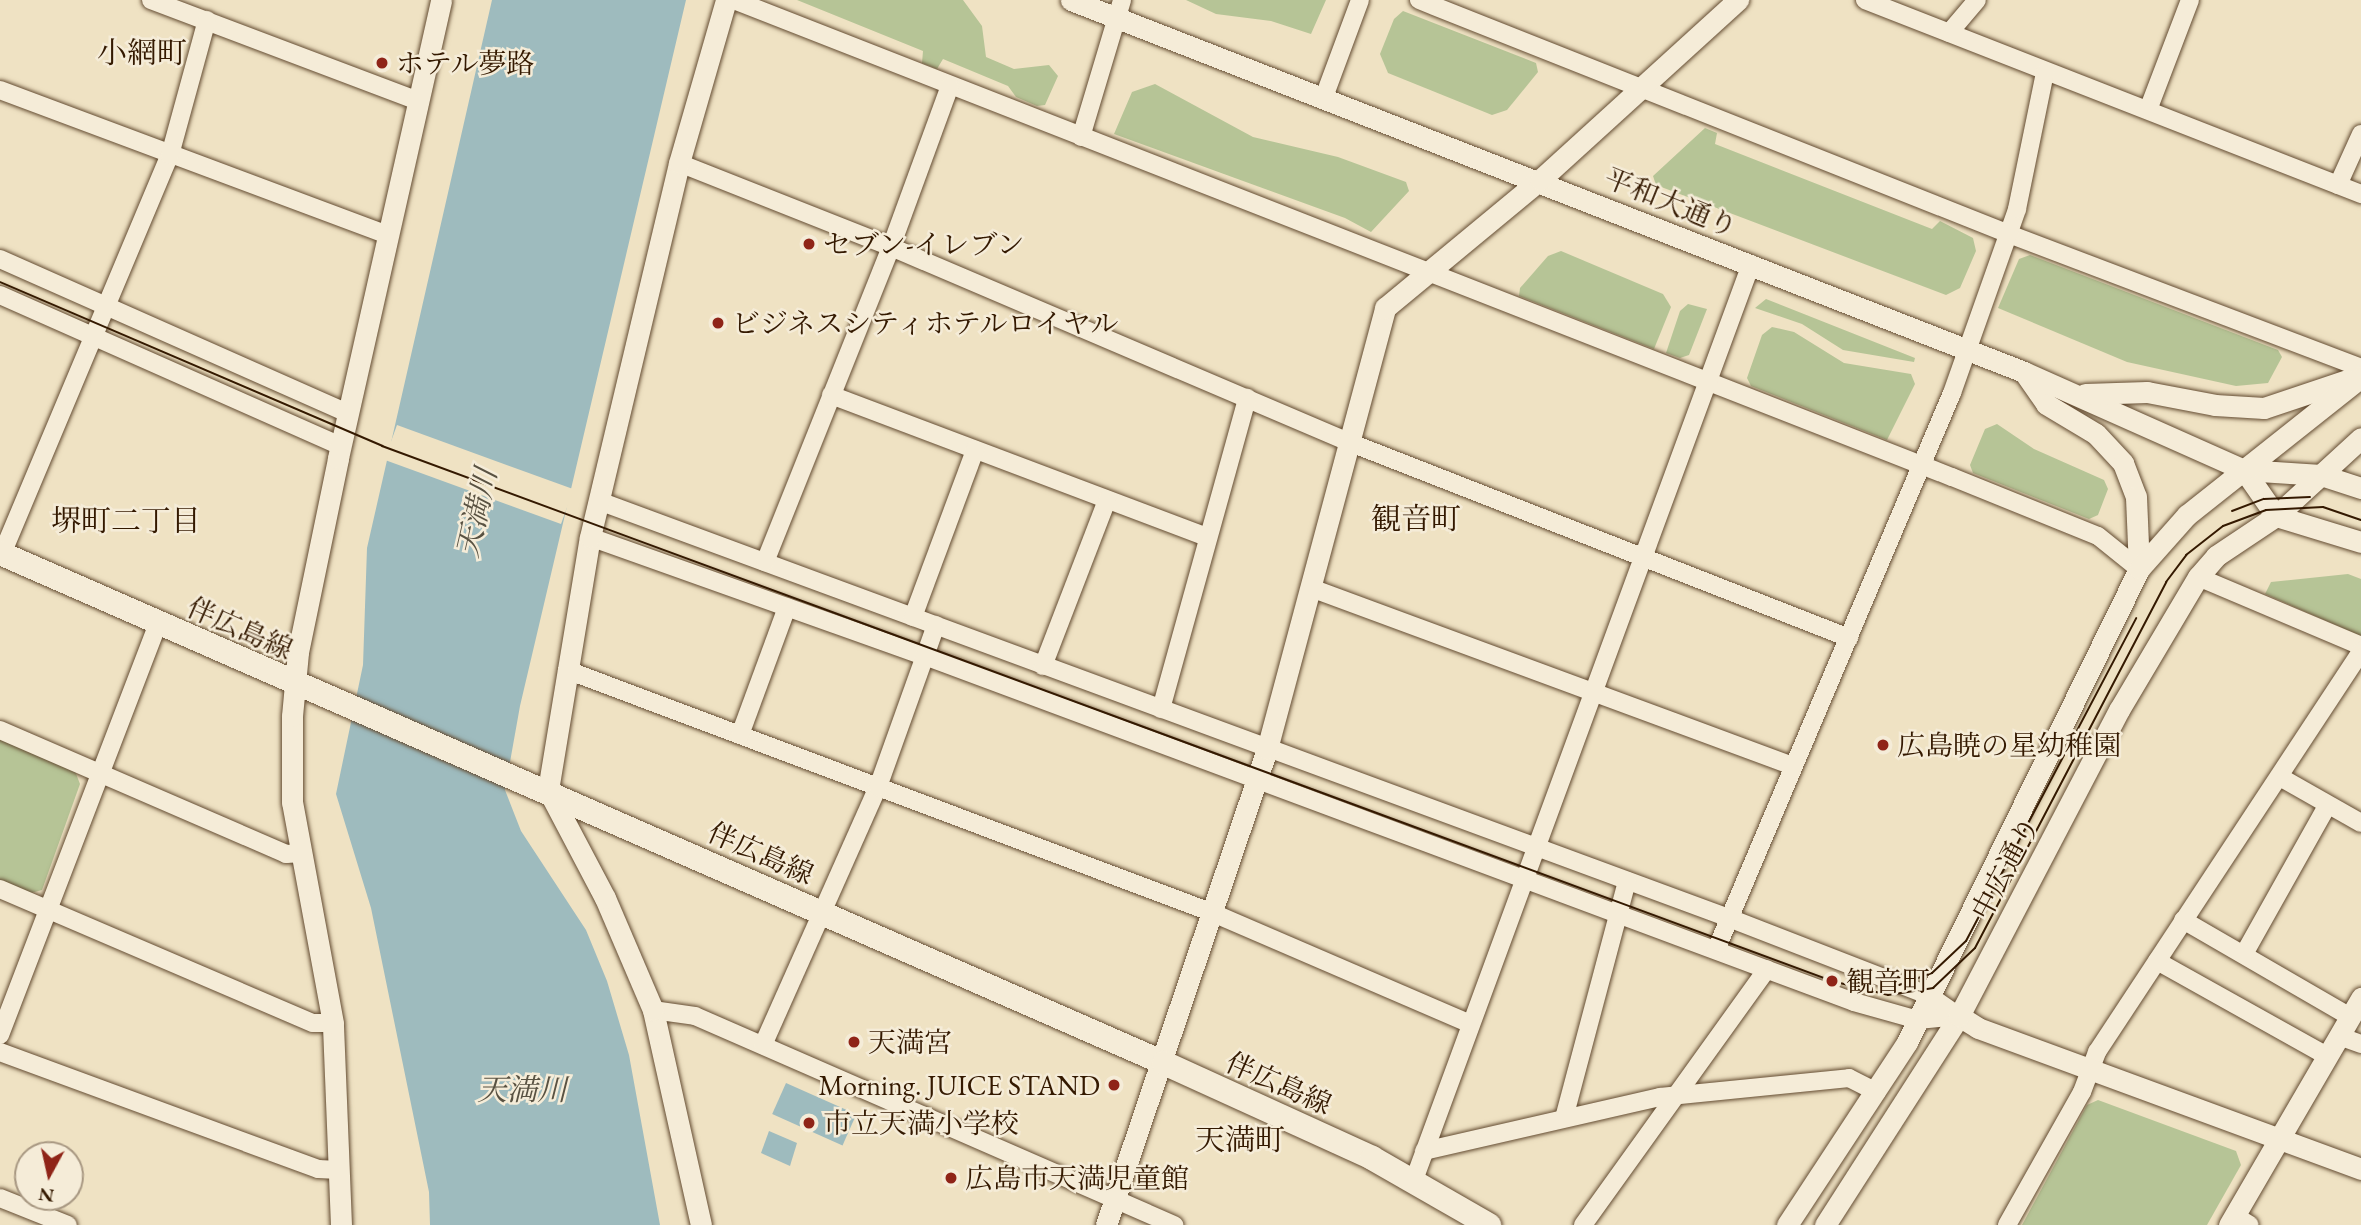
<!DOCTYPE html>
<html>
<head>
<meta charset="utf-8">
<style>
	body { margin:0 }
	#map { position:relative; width:2361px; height:1225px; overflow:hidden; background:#efe2c3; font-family:"EB Garamond","Noto Serif JP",serif }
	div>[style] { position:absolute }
	.green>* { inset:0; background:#b6c496 }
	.water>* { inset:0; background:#9ebbbe; transform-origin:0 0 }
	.pier>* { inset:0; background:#efe2c3; transform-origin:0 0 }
	.roads { filter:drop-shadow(0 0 2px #634b31) drop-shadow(0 0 2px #634b31) }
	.minor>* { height:18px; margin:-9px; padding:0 9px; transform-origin:9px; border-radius:9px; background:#f5ecd8 }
	.tertiary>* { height:21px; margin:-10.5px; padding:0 10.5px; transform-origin:10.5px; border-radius:10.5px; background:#f5ecd8 }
	.secondary>* { height:24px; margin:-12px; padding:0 12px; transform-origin:12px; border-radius:12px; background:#f5ecd8 }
	.tram>* { height:2px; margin:-1px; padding:0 1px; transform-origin:1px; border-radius:1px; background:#341900 }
	.dots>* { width:19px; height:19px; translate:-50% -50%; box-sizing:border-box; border:4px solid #f5ecd8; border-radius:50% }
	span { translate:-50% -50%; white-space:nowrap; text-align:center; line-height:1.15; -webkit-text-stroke:5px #f5ecd8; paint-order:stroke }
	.poi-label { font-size:28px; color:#341900 }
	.left { translate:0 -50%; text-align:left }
	.right { translate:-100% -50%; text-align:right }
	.street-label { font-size:28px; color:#341900 }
	.neighbourhood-label { font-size:30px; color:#341900 }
	.water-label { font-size:30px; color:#595242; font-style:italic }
	.north { position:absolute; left:14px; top:1141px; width:70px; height:70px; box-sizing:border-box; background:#f5ecd8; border:2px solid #a89882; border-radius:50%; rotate:188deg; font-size:19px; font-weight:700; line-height:28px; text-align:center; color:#341900 }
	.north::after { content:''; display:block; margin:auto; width:24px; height:32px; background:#8f2418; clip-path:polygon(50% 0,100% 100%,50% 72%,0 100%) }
</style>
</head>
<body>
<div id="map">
	<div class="green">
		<i style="clip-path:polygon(797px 0,963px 0,982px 26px,986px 57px,1014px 69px,1049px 65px,1058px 76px,1045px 105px,1037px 106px,1016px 97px,1008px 86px,943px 59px,937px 69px,922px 63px,923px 51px)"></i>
		<i style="clip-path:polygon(1186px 0,1326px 0,1311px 34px,1271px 21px,1216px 14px)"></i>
		<i style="clip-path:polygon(1403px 11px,1536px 63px,1538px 72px,1507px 110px,1492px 115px,1388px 73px,1380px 54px,1394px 19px)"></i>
		<i style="clip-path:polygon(1155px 84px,1253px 137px,1338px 157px,1406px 182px,1409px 191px,1371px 232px,1345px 218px,1114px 134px,1132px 92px)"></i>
		<i style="clip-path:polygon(1705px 128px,1717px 133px,1715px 144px,1932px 229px,1940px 221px,1973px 238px,1976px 251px,1960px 288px,1946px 295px,1656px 185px,1653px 176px)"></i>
		<i style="clip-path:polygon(1561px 251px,1663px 294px,1671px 307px,1654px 349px,1519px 296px,1520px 288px,1548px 256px)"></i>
		<i style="clip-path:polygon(2030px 255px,2278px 350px,2282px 357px,2268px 383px,2236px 386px,2127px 362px,1998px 308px,2019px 259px)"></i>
		<i style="clip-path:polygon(1766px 299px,1915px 358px,1914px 362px,1843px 350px,1802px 324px,1755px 308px)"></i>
		<i style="clip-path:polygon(1688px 304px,1707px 309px,1689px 355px,1680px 358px,1666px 353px,1680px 311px)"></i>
		<i style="clip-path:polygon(1772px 327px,1794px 332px,1844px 363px,1911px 374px,1915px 384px,1887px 440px,1751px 386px,1747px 378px,1762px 335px)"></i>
		<i style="clip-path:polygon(1997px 424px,2034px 449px,2104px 480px,2108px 489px,2098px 515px,2089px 519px,1973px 473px,1970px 465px,1985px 429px)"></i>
		<i style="clip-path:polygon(2348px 574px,2361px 579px,2361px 636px,2265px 594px,2271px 582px)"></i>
		<i style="clip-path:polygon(0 738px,75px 771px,80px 784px,42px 890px,31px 893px,0 880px)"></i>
		<i style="clip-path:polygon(2098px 1100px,2236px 1151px,2241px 1165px,2207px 1225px,2022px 1225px,2087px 1105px)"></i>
	</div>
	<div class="water">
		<i style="clip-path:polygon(492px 0,686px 0,520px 706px,505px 790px,521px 831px,586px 930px,607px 981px,629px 1055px,660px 1225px,430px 1225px,429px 1192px,371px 908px,336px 794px,363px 665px,367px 548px)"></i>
		<i style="left:786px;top:1083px;width:77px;height:34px;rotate:24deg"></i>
		<i style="clip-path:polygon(769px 1131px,797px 1143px,790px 1166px,761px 1153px)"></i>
	</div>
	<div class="pier">
		<i style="left:397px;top:425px;width:188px;height:37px;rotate:20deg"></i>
	</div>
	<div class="roads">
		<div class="minor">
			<i style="left:151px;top:0;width:285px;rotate:20.7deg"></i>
			<i style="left:734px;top:0;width:1308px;rotate:21.39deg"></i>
			<i style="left:1952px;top:477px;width:157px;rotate:22deg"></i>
			<i style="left:2098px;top:536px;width:53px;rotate:38.8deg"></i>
			<i style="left:1419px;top:0;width:635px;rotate:21.63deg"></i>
			<i style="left:2009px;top:234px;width:377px;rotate:20.8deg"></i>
			<i style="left:1865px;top:0;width:533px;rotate:21.36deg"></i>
			<i style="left:1949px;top:33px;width:43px;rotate:-49.7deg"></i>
			<i style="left:0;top:90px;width:413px;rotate:20.5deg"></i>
			<i style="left:1324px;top:97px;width:103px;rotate:-69.6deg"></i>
			<i style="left:2148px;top:110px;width:118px;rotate:-69.1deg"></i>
			<i style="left:1081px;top:137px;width:143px;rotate:-73.3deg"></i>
			<i style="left:679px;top:163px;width:228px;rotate:21.6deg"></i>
			<i style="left:891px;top:247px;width:500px;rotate:23.08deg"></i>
			<i style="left:1351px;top:443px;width:535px;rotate:21.38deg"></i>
			<i style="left:2338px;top:185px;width:56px;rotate:-65.7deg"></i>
			<i style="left:0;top:259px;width:380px;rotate:23.9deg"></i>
			<i style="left:0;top:295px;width:372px;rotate:23.9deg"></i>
			<i style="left:831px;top:395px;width:402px;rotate:20.7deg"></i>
			<i style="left:599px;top:501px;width:1204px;rotate:20.26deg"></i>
			<i style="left:1729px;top:918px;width:216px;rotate:21.2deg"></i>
			<i style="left:1930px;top:996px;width:35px;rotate:35deg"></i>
			<i style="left:590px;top:537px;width:356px;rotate:19.6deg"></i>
			<i style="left:925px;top:656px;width:991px;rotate:20.43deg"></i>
			<i style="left:1854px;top:1002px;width:66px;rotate:15.7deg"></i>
			<i style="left:1918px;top:1020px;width:41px;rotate:-5.6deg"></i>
			<i style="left:2px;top:554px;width:433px;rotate:-67.2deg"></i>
			<i style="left:170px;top:155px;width:140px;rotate:-74.7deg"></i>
			<i style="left:765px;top:562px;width:339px;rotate:-68.2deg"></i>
			<i style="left:891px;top:247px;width:171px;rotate:-69.9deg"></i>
			<i style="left:2198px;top:577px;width:177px;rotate:22.9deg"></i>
			<i style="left:1311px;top:588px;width:514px;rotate:20.27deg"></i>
			<i style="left:913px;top:617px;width:178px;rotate:-69.6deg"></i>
			<i style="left:1043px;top:666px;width:178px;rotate:-68.9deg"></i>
			<i style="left:567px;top:670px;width:690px;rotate:20.61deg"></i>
			<i style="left:1213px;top:913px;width:279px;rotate:23.3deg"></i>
			<i style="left:1161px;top:709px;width:323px;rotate:-74.5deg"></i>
			<i style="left:0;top:730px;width:312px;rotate:23.4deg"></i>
			<i style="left:286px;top:854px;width:17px;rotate:-3deg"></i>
			<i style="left:740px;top:735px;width:136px;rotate:-69.8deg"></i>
			<i style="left:2280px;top:777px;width:93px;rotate:29.6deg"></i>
			<i style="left:0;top:889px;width:340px;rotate:23.2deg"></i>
			<i style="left:313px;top:1023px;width:20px"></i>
			<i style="left:2183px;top:920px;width:193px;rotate:30.1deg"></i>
			<i style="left:1716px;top:950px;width:605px;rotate:-67.04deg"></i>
			<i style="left:1952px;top:393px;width:195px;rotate:-70.5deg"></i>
			<i style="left:2017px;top:209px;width:140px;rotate:-78.4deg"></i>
			<i style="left:2244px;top:954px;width:170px;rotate:-60.7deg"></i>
			<i style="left:2157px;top:961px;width:195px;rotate:29.2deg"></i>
			<i style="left:653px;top:1010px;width:42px;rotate:8.1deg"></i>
			<i style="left:695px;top:1016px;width:523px;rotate:23.57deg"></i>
			<i style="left:0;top:1035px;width:440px;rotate:-69deg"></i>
			<i style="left:2339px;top:1036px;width:23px;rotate:20deg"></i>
			<i style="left:763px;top:1045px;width:282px;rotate:-66deg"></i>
			<i style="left:878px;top:787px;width:172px;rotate:-70.3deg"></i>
			<i style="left:0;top:1052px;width:339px;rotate:20.2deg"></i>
			<i style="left:318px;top:1169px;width:21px;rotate:3deg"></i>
			<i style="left:1564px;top:1118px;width:245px;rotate:-75.1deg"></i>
			<i style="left:1424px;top:1151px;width:242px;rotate:-12.9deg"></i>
			<i style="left:1660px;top:1097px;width:190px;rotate:-5.7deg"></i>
			<i style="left:1849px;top:1078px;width:31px;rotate:27deg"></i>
			<i style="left:1414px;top:1180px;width:976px;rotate:-69.8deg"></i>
			<i style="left:0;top:1198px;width:73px;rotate:21.7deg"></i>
			<i style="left:2235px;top:1216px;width:17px;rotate:31deg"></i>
			<i style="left:1583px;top:1225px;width:315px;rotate:-54.3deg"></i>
			<i style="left:2007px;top:1225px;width:153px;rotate:-60.6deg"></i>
			<i style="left:2082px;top:1092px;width:43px;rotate:-69.4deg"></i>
			<i style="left:2097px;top:1052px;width:480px;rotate:-56.6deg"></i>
		</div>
		<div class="tertiary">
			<i style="left:1071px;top:0;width:1023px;rotate:21.32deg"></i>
			<i style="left:2024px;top:372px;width:241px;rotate:24deg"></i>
			<i style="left:2244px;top:470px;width:77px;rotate:3.7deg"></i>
			<i style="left:2321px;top:475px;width:42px;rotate:18deg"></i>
			<i style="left:2024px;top:372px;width:39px;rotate:55deg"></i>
			<i style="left:2046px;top:404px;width:58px;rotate:31deg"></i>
			<i style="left:2096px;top:434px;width:40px;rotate:47deg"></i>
			<i style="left:2123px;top:463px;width:36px;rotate:69deg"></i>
			<i style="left:2136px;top:497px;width:72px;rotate:87.6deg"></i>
			<i style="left:2085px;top:394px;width:62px;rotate:-1.8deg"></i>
			<i style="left:2147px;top:392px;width:69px;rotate:10.8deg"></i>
			<i style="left:2215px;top:405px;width:49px;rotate:3.5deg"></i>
			<i style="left:2264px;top:408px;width:88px;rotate:-18.6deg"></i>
			<i style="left:2244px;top:470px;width:56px;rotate:55.2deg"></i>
			<i style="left:2276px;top:516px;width:89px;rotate:17deg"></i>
			<i style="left:1959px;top:1016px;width:22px;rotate:32deg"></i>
			<i style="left:1978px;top:1028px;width:408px;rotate:20.2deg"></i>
			<i style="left:341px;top:1225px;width:202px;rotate:-92.3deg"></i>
			<i style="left:333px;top:1023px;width:225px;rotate:-100.5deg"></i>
			<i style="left:292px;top:802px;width:86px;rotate:-90deg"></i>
			<i style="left:292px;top:716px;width:64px;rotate:-84.6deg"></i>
			<i style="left:298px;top:652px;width:198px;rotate:-78.3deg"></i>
			<i style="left:338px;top:458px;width:469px;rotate:-77.3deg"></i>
			<i style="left:701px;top:1225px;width:220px;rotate:-102.6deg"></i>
			<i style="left:653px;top:1010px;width:122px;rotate:-113.2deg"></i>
			<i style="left:605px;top:898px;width:122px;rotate:-117.8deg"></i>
			<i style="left:548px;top:790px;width:256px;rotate:-80.6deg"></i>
			<i style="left:590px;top:537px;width:384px;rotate:-76.6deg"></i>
			<i style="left:679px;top:163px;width:170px;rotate:-73.9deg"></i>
			<i style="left:1106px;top:1225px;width:502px;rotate:-71.31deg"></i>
			<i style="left:1267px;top:749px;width:457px;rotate:-75deg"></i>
			<i style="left:1385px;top:308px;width:201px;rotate:-39.6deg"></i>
			<i style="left:1540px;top:180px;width:268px;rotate:-42.3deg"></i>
			<i style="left:1787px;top:1225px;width:219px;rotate:-56.7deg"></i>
			<i style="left:1907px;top:1042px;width:527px;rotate:-63.87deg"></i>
			<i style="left:2139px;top:569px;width:72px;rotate:-48.4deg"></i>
			<i style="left:2187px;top:515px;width:222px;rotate:-38.4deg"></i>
			<i style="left:1825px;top:1225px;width:248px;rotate:-57.3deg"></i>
			<i style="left:1959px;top:1016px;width:345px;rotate:-62.4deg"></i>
			<i style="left:2119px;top:710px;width:155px;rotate:-59.3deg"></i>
			<i style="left:2198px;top:577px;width:28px;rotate:-49deg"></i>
			<i style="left:2216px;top:556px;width:72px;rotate:-33.7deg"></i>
			<i style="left:2276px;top:516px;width:115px;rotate:-42.5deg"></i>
			<i style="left:2229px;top:1225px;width:263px;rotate:-59.8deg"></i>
		</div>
		<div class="secondary">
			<i style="left:0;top:553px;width:1271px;rotate:23.66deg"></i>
			<i style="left:1164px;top:1063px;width:229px;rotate:24.5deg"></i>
			<i style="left:1372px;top:1158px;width:135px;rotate:29.8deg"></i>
		</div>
	</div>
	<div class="tram">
		<i style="left:0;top:282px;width:416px;rotate:23.2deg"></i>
		<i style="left:382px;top:446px;width:1546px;rotate:20.25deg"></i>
		<i style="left:1832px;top:981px;width:58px;rotate:14deg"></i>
		<i style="left:1888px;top:995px;width:46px;rotate:-8.8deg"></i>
		<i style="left:1933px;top:988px;width:58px;rotate:-43.6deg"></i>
		<i style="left:1975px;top:948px;width:413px;rotate:-62.4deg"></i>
		<i style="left:2166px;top:582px;width:34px;rotate:-53deg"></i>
		<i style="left:2186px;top:555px;width:47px;rotate:-38.1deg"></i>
		<i style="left:2223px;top:526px;width:46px;rotate:-20.4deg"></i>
		<i style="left:2266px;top:510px;width:57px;rotate:-3deg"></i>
		<i style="left:2323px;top:507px;width:40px;rotate:18.9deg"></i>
		<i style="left:2232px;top:511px;width:34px;rotate:-21deg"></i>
		<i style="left:2264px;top:499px;width:46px;rotate:-2.5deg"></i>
		<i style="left:1899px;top:985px;width:35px;rotate:-20deg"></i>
		<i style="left:1932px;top:973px;width:47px;rotate:-43.3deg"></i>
		<i style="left:1966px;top:941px;width:365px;rotate:-62.2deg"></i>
	</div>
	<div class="dots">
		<i style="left:382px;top:63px;background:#8f2418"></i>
		<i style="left:809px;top:244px;background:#8f2418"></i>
		<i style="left:718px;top:323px;background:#8f2418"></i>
		<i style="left:1883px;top:745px;background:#8f2418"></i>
		<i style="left:1832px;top:981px;background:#8f2418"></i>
		<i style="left:854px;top:1042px;background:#8f2418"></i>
		<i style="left:1114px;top:1085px;background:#8f2418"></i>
		<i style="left:809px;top:1123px;background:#8f2418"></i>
		<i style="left:951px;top:1178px;background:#8f2418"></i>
	</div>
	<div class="poi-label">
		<span class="left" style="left:396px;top:63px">ホテル夢路</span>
		<span class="left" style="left:823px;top:244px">セブン-イレブン</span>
		<span class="left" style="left:732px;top:323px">ビジネスシティホテルロイヤル</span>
		<span class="left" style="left:1897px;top:745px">広島暁の星幼稚園</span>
		<span class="left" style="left:1846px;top:981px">観音町</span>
		<span class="left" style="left:868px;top:1042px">天満宮</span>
		<span class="right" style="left:1100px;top:1085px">Morning. JUICE STAND</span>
		<span class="left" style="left:823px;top:1123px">市立天満小学校</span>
		<span class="left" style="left:965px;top:1178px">広島市天満児童館</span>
	</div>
	<div class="street-label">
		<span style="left:1671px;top:202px;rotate:22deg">平和大通り</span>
		<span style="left:240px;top:628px;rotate:24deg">伴広島線</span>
		<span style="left:761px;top:853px;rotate:24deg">伴広島線</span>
		<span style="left:2005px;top:868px;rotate:-62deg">中広通り</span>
		<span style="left:1279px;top:1083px;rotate:24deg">伴広島線</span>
	</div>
	<div class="neighbourhood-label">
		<span style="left:142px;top:53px">小網町</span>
		<span style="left:1416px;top:519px">観音町</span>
		<span style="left:126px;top:521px">堺町二丁目</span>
		<span style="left:1240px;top:1140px">天満町</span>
	</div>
	<div class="water-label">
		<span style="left:477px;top:513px;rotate:-77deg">天満川</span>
		<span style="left:522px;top:1090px">天満川</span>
	</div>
	<div class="north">N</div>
</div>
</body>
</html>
